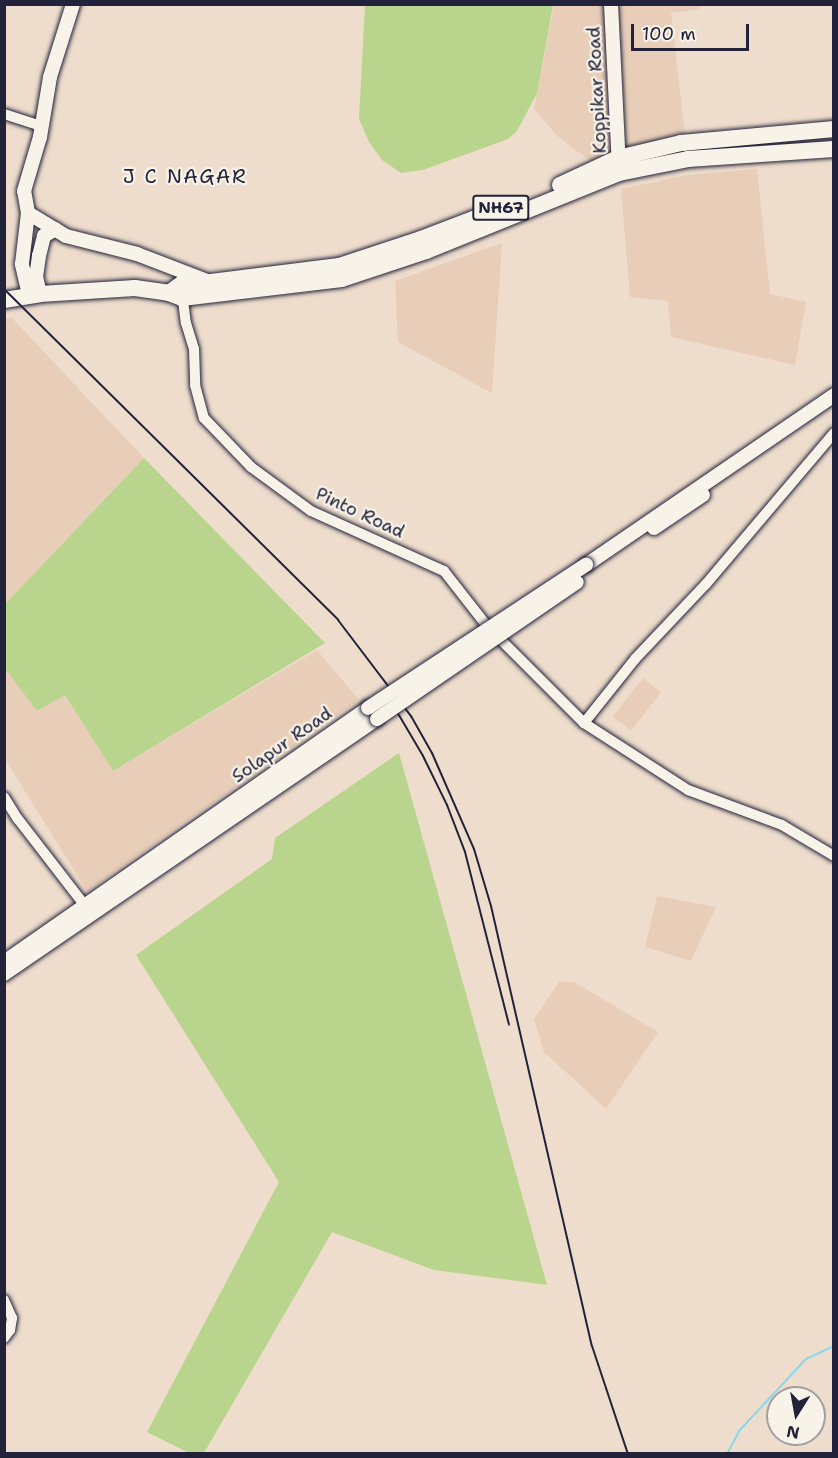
<!DOCTYPE html>
<html>
<head>
<meta charset="utf-8">
<style>
	body { margin:0 }
	#map { position:relative; width:838px; height:1458px; overflow:hidden; background:#edc; font-family:"Shantell Sans",sans-serif }
	div>[style] { position:absolute }
	.built>* { inset:0; background:#e8ceb8; transform-origin:0 0 }
	.green>* { inset:0; background:#b9d48c }
	.stream>* { height:2px; margin:-1px; padding:0 1px; transform-origin:1px; border-radius:1px; background:#8ad7ea }
	.roads { filter:drop-shadow(0 0 2px #22223b) drop-shadow(0 0 2px #22223b) }
	.minor>* { height:10px; margin:-5px; padding:0 5px; transform-origin:5px; border-radius:5px; background:#f7f3e8 }
	.major>* { height:14px; margin:-7px; padding:0 7px; transform-origin:7px; border-radius:7px; background:#f7f3e8 }
	.highway>* { height:16px; margin:-8px; padding:0 8px; transform-origin:8px; border-radius:8px; background:#f7f3e8 }
	.rail>* { height:2px; margin:-1px; padding:0 1px; transform-origin:1px; border-radius:1px; background:#22223b }
	.bridges { filter:drop-shadow(0 0 2px #22223b) drop-shadow(0 0 2px #22223b) }
	.major-bridge>* { height:14px; margin:-7px; padding:0 7px; transform-origin:7px; border-radius:7px; background:#f7f3e8 }
	span { translate:-50% -50%; white-space:nowrap; text-align:center; line-height:1.15; -webkit-text-stroke:4.5px #f7f3e8; paint-order:stroke }
	.shield-label span { padding:2px 4px; background:#f7f3e8; border:2px solid; border-radius:4px; -webkit-text-stroke-width:0 }
	.shield-label { font-size:16px; color:#22223b; font-weight:700 }
	.street-label { font-size:18px; color:#22223b }
	.neighbourhood-label { font-size:20px; color:#22223b; letter-spacing:1.5px }
	.frame { position:absolute; inset:0; border:6px solid #22223b; pointer-events:none }
	.north { position:absolute; left:766px; top:1386px; width:60px; height:60px; box-sizing:border-box; background:#f7f3e8; border:2px solid #a29fa3; border-radius:50%; rotate:191deg; font-size:16px; font-weight:700; line-height:24px; text-align:center; color:#22223b }
	.north::after { content:''; display:block; margin:auto; width:21px; height:27px; background:#22223b; clip-path:polygon(50% 0,100% 100%,50% 72%,0 100%) }
	.scale { position:absolute; left:631px; top:24px; width:118px; height:27px; box-sizing:border-box; border:3px solid #22223b; border-top:0; padding-left:8px; font-size:18px; line-height:21px; white-space:nowrap; color:#22223b; -webkit-text-stroke:4px #f7f3e8; paint-order:stroke }
</style>
</head>
<body>
<div id="map">
	<div class="built">
		<i style="clip-path:polygon(554px 5px,699px 5px,699px 9px,671px 13px,685px 135px,608px 158px,589px 160px,557px 136px,534px 109px)"></i>
		<i style="clip-path:polygon(757px 169px,770px 294px,806px 302px,795px 365px,671px 337px,668px 301px,630px 297px,621px 189px,688px 175px)"></i>
		<i style="clip-path:polygon(502px 243px,492px 393px,398px 342px,395px 281px)"></i>
		<i style="clip-path:polygon(11px 317px,144px 458px,5px 604px,4px 320px)"></i>
		<i style="clip-path:polygon(317px 650px,359px 700px,87px 891px,5px 759px,5px 669px,37px 711px,65px 695px,113px 771px)"></i>
		<i style="left:643px;top:678px;width:23px;height:49px;rotate:38deg"></i>
		<i style="clip-path:polygon(657px 896px,716px 907px,691px 961px,645px 947px)"></i>
		<i style="clip-path:polygon(559px 982px,574px 982px,658px 1032px,606px 1109px,544px 1052px,534px 1019px)"></i>
	</div>
	<div class="green">
		<i style="clip-path:polygon(365px 5px,553px 5px,537px 93px,517px 131px,508px 139px,423px 170px,401px 173px,382px 160px,369px 142px,359px 119px)"></i>
		<i style="clip-path:polygon(144px 458px,325px 643px,113px 771px,65px 695px,37px 711px,5px 669px,5px 604px)"></i>
		<i style="clip-path:polygon(399px 753px,547px 1285px,434px 1270px,332px 1232px,204px 1453px,189px 1453px,147px 1432px,279px 1182px,136px 955px,272px 859px,275px 838px)"></i>
	</div>
	<div class="stream">
		<i style="left:727px;top:1454px;width:26px;rotate:-62deg"></i>
		<i style="left:739px;top:1431px;width:98px;rotate:-47.1deg"></i>
		<i style="left:806px;top:1359px;width:31px;rotate:-25deg"></i>
	</div>
	<div class="roads">
		<div class="minor">
			<i style="left:4px;top:114px;width:39px;rotate:18deg"></i>
			<i style="left:182px;top:292px;width:31px;rotate:83deg"></i>
			<i style="left:186px;top:323px;width:27px;rotate:73deg"></i>
			<i style="left:194px;top:349px;width:36px;rotate:88deg"></i>
			<i style="left:195px;top:385px;width:34px;rotate:75deg"></i>
			<i style="left:204px;top:418px;width:68px;rotate:46.2deg"></i>
			<i style="left:251px;top:467px;width:74px;rotate:36.3deg"></i>
			<i style="left:311px;top:511px;width:146px;rotate:24.3deg"></i>
			<i style="left:444px;top:571px;width:70px;rotate:52deg"></i>
			<i style="left:487px;top:626px;width:137px;rotate:45deg"></i>
			<i style="left:584px;top:723px;width:124px;rotate:32.8deg"></i>
			<i style="left:688px;top:790px;width:100px;rotate:20.4deg"></i>
			<i style="left:782px;top:825px;width:61px;rotate:30.8deg"></i>
			<i style="left:584px;top:723px;width:82px;rotate:-51.4deg"></i>
			<i style="left:635px;top:659px;width:103px;rotate:-46.6deg"></i>
			<i style="left:706px;top:584px;width:198px;rotate:-49.7deg"></i>
			<i style="left:4px;top:797px;width:26px;rotate:58deg"></i>
			<i style="left:18px;top:819px;width:118px;rotate:52.3deg"></i>
			<i style="left:4px;top:1300px;width:20px;rotate:66deg"></i>
			<i style="left:12px;top:1318px;width:12px;rotate:99deg"></i>
			<i style="left:10px;top:1330px;width:10px;rotate:127deg"></i>
		</div>
		<div class="major">
			<i style="left:611px;top:4px;width:164px;rotate:87.2deg"></i>
			<i style="left:28px;top:213px;width:44px;rotate:31.2deg"></i>
			<i style="left:66px;top:236px;width:73px;rotate:14.2deg"></i>
			<i style="left:137px;top:254px;width:78px;rotate:21deg"></i>
			<i style="left:40px;top:294px;width:17px;rotate:-103deg"></i>
			<i style="left:36px;top:277px;width:21px;rotate:-82deg"></i>
			<i style="left:39px;top:256px;width:21px;rotate:-76deg"></i>
			<i style="left:44px;top:236px;width:13px;rotate:-32deg"></i>
			<i style="left:29px;top:295px;width:32px;rotate:-103deg"></i>
			<i style="left:22px;top:264px;width:51px;rotate:-83.3deg"></i>
			<i style="left:28px;top:213px;width:22px;rotate:-100deg"></i>
			<i style="left:24px;top:191px;width:56px;rotate:-73.5deg"></i>
			<i style="left:40px;top:137px;width:61px;rotate:-80.5deg"></i>
			<i style="left:50px;top:77px;width:77px;rotate:-72.5deg"></i>
			<i style="left:654px;top:528px;width:59px;rotate:-34deg"></i>
			<i style="left:586px;top:565px;width:301px;rotate:-34.4deg"></i>
			<i style="left:4px;top:962px;width:444px;rotate:-34.9deg"></i>
			<i style="left:4px;top:974px;width:452px;rotate:-34.4deg"></i>
		</div>
		<div class="highway">
			<i style="left:560px;top:185px;width:64px;rotate:-25deg"></i>
			<i style="left:618px;top:158px;width:65px;rotate:-13.4deg"></i>
			<i style="left:681px;top:143px;width:154px;rotate:-5.2deg"></i>
			<i style="left:169px;top:293px;width:17px;rotate:-36deg"></i>
			<i style="left:183px;top:283px;width:28px;rotate:-2deg"></i>
			<i style="left:211px;top:282px;width:129px;rotate:-7.1deg"></i>
			<i style="left:339px;top:266px;width:86px;rotate:-18.2deg"></i>
			<i style="left:421px;top:239px;width:84px;rotate:-21deg"></i>
			<i style="left:4px;top:300px;width:36px;rotate:-9deg"></i>
			<i style="left:40px;top:294px;width:95px;rotate:-3.6deg"></i>
			<i style="left:135px;top:288px;width:34px;rotate:8deg"></i>
			<i style="left:169px;top:293px;width:14px;rotate:21deg"></i>
			<i style="left:182px;top:298px;width:161px;rotate:-6.8deg"></i>
			<i style="left:342px;top:279px;width:89px;rotate:-18.4deg"></i>
			<i style="left:426px;top:251px;width:208px;rotate:-22deg"></i>
			<i style="left:619px;top:173px;width:70px;rotate:-11.5deg"></i>
			<i style="left:688px;top:159px;width:146px;rotate:-3.9deg"></i>
		</div>
	</div>
	<div class="rail">
		<i style="left:4px;top:289px;width:470px;rotate:44.7deg"></i>
		<i style="left:338px;top:620px;width:121px;rotate:52.8deg"></i>
		<i style="left:411px;top:716px;width:43px;rotate:60.4deg"></i>
		<i style="left:432px;top:753px;width:105px;rotate:66.4deg"></i>
		<i style="left:474px;top:849px;width:59px;rotate:73.4deg"></i>
		<i style="left:491px;top:906px;width:451px;rotate:77.1deg"></i>
		<i style="left:592px;top:1346px;width:114px;rotate:71.6deg"></i>
		<i style="left:393px;top:705px;width:59px;rotate:59.5deg"></i>
		<i style="left:423px;top:756px;width:55px;rotate:63.9deg"></i>
		<i style="left:447px;top:805px;width:50px;rotate:69deg"></i>
		<i style="left:465px;top:852px;width:178px;rotate:75.7deg"></i>
	</div>
	<div class="bridges">
		<div class="major-bridge">
			<i style="left:368px;top:708px;width:261px;rotate:-33.3deg"></i>
			<i style="left:377px;top:719px;width:242px;rotate:-34.4deg"></i>
		</div>
	</div>
	<div class="shield-label">
		<span style="left:501px;top:208px">NH67</span>
	</div>
	<div class="street-label">
		<span style="left:597px;top:90px;rotate:-93deg">Koppikar Road</span>
		<span style="left:360px;top:513px;rotate:25deg">Pinto Road</span>
		<span style="left:282px;top:745px;rotate:-35deg">Solapur Road</span>
	</div>
	<div class="neighbourhood-label">
		<span style="left:185px;top:176px">J C NAGAR</span>
	</div>
	<div class="frame"></div>
	<div class="north">N</div>
	<div class="scale">100 m</div>
</div>
</body>
</html>
